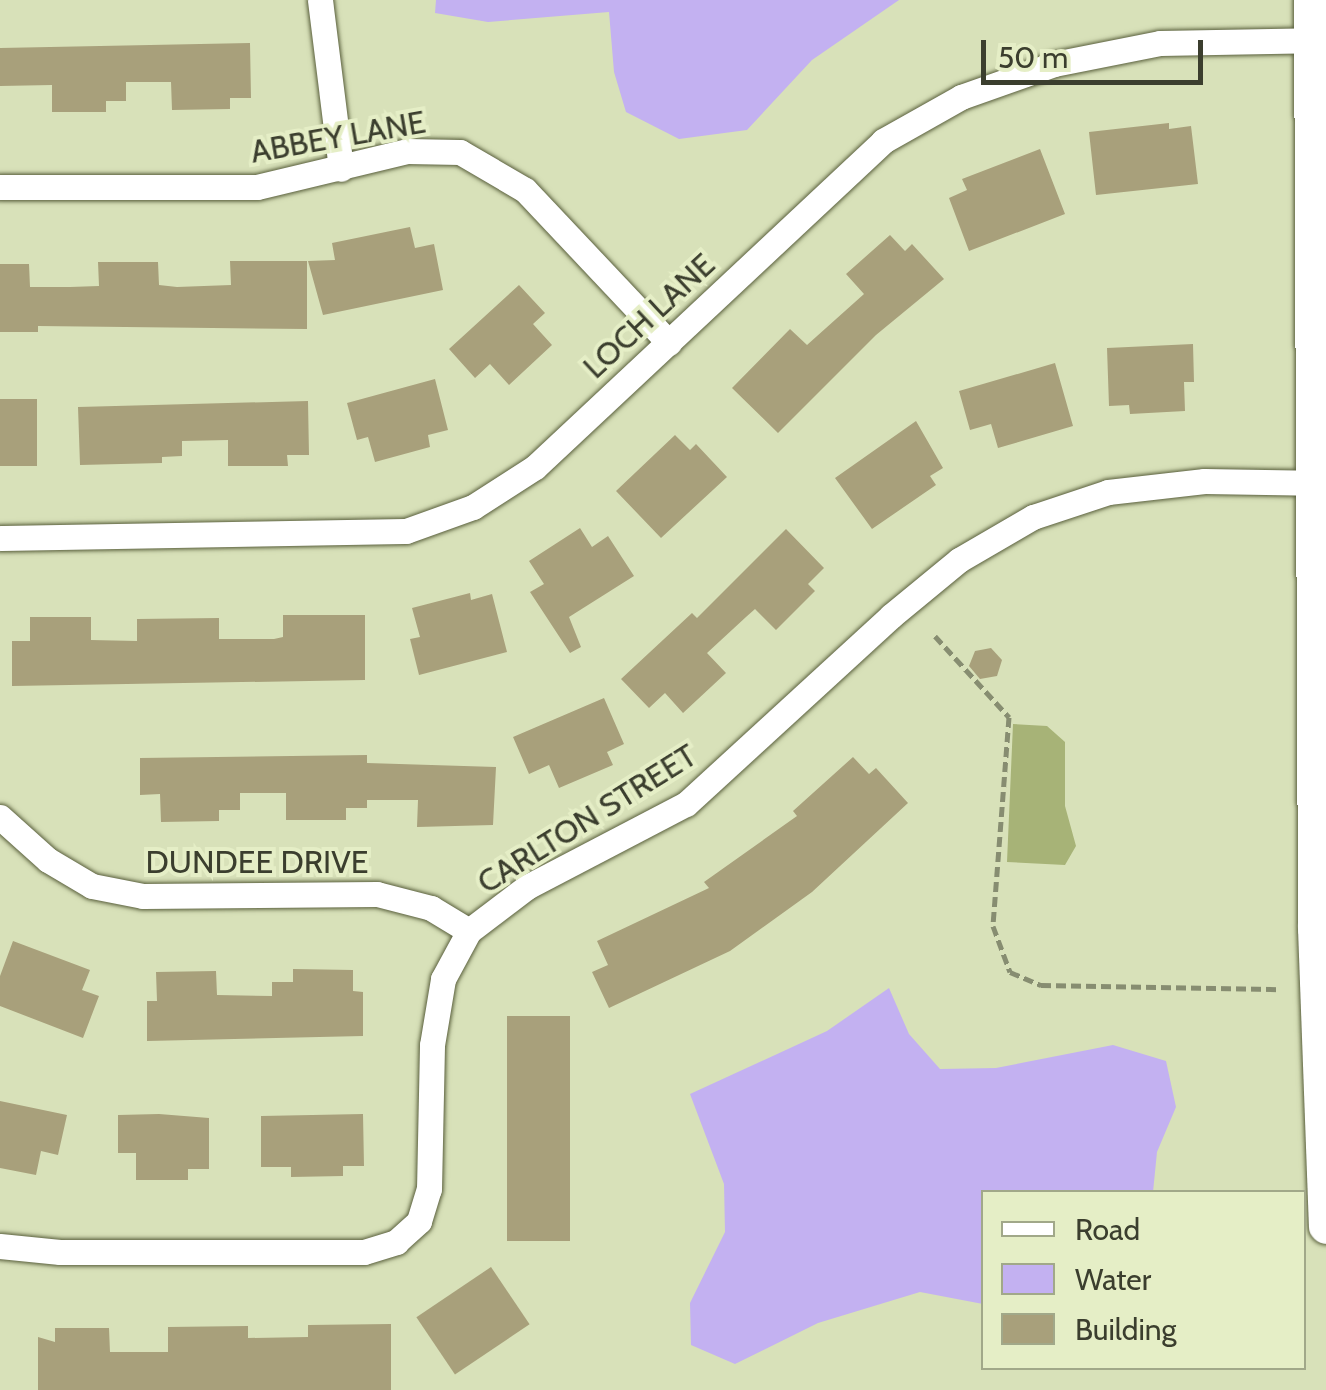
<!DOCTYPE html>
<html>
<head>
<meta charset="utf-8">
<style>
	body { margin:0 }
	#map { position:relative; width:1326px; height:1390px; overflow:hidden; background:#d8e1b9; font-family:Cabin,sans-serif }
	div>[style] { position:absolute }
	.green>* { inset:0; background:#a7b377 }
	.water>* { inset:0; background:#c3b1f1 }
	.building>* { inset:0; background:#a8a07b; transform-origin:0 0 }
	.path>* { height:5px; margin-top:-2.5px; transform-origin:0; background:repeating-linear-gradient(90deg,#878d71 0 10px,transparent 0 15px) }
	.roads { filter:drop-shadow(0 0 2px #595f3c) drop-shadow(0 0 2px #595f3c) }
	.street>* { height:25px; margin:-12.5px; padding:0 12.5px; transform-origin:12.5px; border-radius:12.5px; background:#fff }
	.secondary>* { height:35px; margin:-17.5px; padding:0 17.5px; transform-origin:17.5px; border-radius:17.5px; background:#fff }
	span { translate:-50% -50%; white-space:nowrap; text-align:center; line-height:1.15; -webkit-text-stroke:8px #e5eec6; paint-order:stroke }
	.street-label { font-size:32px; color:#3b3e2e }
	.legend { position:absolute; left:981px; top:1190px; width:325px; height:180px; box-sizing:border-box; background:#e5eec6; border:2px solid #a1a889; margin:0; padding:12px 18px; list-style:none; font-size:30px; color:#3b3e2e }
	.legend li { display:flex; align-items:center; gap:20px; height:50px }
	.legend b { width:50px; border:2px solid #a1a889 }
	.scale { position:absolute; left:981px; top:40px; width:222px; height:45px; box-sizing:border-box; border:5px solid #3b3e2e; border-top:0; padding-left:12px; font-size:30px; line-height:35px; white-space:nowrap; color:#3b3e2e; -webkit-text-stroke:8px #e5eec6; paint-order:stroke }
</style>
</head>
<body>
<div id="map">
	<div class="green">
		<i style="clip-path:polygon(1013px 724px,1047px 726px,1065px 742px,1065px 806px,1076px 846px,1065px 865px,1007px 862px)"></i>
	</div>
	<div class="water">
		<i style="clip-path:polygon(436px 0,899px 0,812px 60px,747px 130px,679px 139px,626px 112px,614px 72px,609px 12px,488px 22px,435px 13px)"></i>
		<i style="clip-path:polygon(889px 988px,909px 1034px,940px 1069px,996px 1068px,1113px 1045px,1166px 1061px,1176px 1107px,1157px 1152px,1153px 1192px,984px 1192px,983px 1304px,920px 1292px,818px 1323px,735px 1364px,691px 1345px,690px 1303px,725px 1232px,724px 1184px,690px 1094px,827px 1031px)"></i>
	</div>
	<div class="building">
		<i style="clip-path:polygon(250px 43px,251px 98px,230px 98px,230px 109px,172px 110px,171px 82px,126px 82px,126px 101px,106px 101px,106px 112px,52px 112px,52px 85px,0 86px,0 48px)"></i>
		<i style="clip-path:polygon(1169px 123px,1169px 129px,1191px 126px,1198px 184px,1096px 195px,1089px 132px)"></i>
		<i style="clip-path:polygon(1040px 149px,1065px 214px,969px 251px,949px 198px,967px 190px,962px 179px)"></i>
		<i style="clip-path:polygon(410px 227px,415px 248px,434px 244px,443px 290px,323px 315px,308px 261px,335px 260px,332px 243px)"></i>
		<i style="clip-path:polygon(890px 235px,905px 251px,912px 244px,944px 279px,876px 335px,778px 433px,732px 388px,790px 329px,807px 345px,864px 294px,846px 274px)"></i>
		<i style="clip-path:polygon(230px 261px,307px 261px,307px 329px,38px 326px,38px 332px,0 332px,0 264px,29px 264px,30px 287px,70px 287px,99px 286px,98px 262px,158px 262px,159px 285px,177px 287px,231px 285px)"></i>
		<i style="clip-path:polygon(519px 285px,545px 313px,533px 324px,552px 345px,509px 385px,490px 364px,475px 378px,449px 349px)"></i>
		<i style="clip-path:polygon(1193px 344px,1194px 382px,1184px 382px,1185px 411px,1130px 414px,1129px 405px,1109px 406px,1107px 348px)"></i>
		<i style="clip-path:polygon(1055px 363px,1073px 426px,998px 448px,991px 424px,970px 430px,959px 391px)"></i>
		<i style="clip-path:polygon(435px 379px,448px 430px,428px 435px,430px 447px,375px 462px,368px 437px,357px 440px,347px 403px)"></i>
		<i style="left:0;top:399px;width:37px;height:67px"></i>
		<i style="clip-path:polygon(308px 401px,309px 455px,287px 455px,288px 466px,228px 466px,228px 440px,182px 441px,182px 456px,162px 457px,162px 463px,80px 465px,78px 407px)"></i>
		<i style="clip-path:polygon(916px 421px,943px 468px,930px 476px,936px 485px,872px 529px,835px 478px)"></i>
		<i style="clip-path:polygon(675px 435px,690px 450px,696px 444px,727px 477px,661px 538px,616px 491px)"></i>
		<i style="clip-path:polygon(580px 528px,592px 547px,608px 536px,634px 576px,569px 617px,581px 647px,570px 653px,530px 592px,544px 584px,529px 561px)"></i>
		<i style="clip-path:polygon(786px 529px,824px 568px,808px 584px,815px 591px,776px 630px,755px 609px,746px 617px,707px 653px,726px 673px,683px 713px,665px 693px,649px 708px,621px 679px,692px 613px,697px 618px)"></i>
		<i style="clip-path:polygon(470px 593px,471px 600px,492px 594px,507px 652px,419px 675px,410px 639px,420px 637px,412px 608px)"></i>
		<i style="clip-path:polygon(283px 615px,365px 615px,365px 680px,12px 686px,12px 641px,30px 641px,30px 617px,91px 617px,91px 640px,137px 641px,137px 619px,219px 618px,219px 639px,274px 639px,283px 637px)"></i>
		<i style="clip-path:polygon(991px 648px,1002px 660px,997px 676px,980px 679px,969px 666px,975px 651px)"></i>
		<i style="clip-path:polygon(604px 698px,624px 744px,607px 752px,613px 765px,559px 788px,549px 765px,529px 774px,513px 737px)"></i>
		<i style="clip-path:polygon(367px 755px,367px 763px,496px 767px,493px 825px,417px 827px,418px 800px,367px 800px,367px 808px,346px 808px,346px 820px,286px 820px,286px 793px,240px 793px,240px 810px,219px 810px,219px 821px,161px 822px,160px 794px,140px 795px,140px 758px)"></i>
		<i style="clip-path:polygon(853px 757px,869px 774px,876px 768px,908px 803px,812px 892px,730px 951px,609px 1008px,592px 972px,608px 965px,597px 941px,709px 888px,704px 882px,797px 816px,793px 811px)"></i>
		<i style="clip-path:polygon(13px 941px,90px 970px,82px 990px,99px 996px,83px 1038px,0 1006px,0 976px)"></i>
		<i style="clip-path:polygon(293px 969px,353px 970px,353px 991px,363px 992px,363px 1036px,147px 1041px,147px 1001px,157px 1001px,156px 972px,216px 971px,217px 995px,272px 996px,272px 982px,293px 982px)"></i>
		<i style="left:507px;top:1016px;width:63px;height:225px"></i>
		<i style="clip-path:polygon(0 1101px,67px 1115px,58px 1155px,41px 1151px,36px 1175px,0 1168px)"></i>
		<i style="clip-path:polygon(159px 1114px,209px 1118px,209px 1169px,188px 1169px,188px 1180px,136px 1180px,136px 1153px,118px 1153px,118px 1115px)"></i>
		<i style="clip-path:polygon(363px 1114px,364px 1166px,343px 1166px,343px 1176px,291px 1177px,291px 1167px,261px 1167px,261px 1116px)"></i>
		<i style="left:491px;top:1267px;width:69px;height:90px;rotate:56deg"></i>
		<i style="clip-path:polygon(391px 1324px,391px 1390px,38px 1390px,38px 1337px,55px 1342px,55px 1328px,109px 1328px,110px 1352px,168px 1352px,168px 1327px,248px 1326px,248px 1338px,308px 1337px,308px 1325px)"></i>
	</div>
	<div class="path">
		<i style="left:935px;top:636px;width:110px;rotate:47.6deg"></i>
		<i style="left:1009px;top:717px;width:210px;rotate:94.4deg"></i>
		<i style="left:993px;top:926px;width:49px;rotate:69.7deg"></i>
		<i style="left:1010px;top:972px;width:34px;rotate:23deg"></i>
		<i style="left:1041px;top:985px;width:237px;rotate:1deg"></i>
	</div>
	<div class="roads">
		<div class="street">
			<i style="left:320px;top:0;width:170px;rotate:82.9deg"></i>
			<i style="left:0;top:187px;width:257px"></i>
			<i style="left:257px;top:187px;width:154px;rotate:-13.5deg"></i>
			<i style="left:407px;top:151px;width:53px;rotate:1.1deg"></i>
			<i style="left:460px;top:152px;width:75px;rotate:30.3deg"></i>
			<i style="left:525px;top:190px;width:210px;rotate:46.7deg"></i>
			<i style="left:0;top:538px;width:406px;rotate:-1deg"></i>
			<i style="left:406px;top:531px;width:71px;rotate:-19.7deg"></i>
			<i style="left:473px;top:507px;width:74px;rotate:-32.8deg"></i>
			<i style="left:535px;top:467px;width:477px;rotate:-43.1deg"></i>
			<i style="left:883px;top:141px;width:90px;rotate:-29.4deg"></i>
			<i style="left:961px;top:97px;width:99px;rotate:-19.5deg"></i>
			<i style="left:1054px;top:64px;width:108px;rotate:-11.2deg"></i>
			<i style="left:1160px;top:43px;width:166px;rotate:-1deg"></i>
			<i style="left:0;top:817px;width:64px;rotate:41.9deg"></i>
			<i style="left:48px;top:860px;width:51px;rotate:30.6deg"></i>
			<i style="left:92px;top:886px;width:52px;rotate:11.1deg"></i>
			<i style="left:143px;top:896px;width:234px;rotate:-0.5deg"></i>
			<i style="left:377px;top:894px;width:56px;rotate:14.5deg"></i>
			<i style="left:431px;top:908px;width:44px;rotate:31.2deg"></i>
			<i style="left:0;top:1246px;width:60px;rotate:5.7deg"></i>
			<i style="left:60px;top:1252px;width:304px"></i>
			<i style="left:364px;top:1252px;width:34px;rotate:-17deg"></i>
			<i style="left:396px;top:1242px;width:31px;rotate:-42deg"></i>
			<i style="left:419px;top:1221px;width:34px;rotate:-73deg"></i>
			<i style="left:429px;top:1189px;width:144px;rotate:-88.8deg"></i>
			<i style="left:432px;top:1045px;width:67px;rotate:-80.5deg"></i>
			<i style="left:443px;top:979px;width:55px;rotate:-61.6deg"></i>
			<i style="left:469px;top:931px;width:73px;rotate:-37.2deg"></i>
			<i style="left:527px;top:887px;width:179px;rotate:-27.6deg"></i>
			<i style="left:686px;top:804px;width:278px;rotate:-42.5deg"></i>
			<i style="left:891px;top:616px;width:88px;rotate:-39.5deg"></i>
			<i style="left:959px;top:560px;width:86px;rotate:-30.2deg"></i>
			<i style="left:1033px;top:517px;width:79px;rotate:-18.4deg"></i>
			<i style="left:1108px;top:492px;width:97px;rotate:-6.5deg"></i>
			<i style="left:1204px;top:481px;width:122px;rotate:0.9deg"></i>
		</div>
		<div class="secondary">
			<i style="left:1311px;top:0;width:928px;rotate:89.75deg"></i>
			<i style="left:1315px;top:928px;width:298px;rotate:87.9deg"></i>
		</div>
	</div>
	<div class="street-label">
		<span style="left:338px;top:137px;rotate:-10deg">ABBEY LANE</span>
		<span style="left:649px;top:316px;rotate:-43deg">LOCH LANE</span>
		<span style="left:587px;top:819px;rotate:-32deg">CARLTON STREET</span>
		<span style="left:257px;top:862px">DUNDEE DRIVE</span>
	</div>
	<ul class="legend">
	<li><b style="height:12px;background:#fff"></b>Road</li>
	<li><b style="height:28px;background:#c3b1f1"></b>Water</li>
	<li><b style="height:28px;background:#a8a07b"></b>Building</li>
	</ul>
	<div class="scale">50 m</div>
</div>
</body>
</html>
